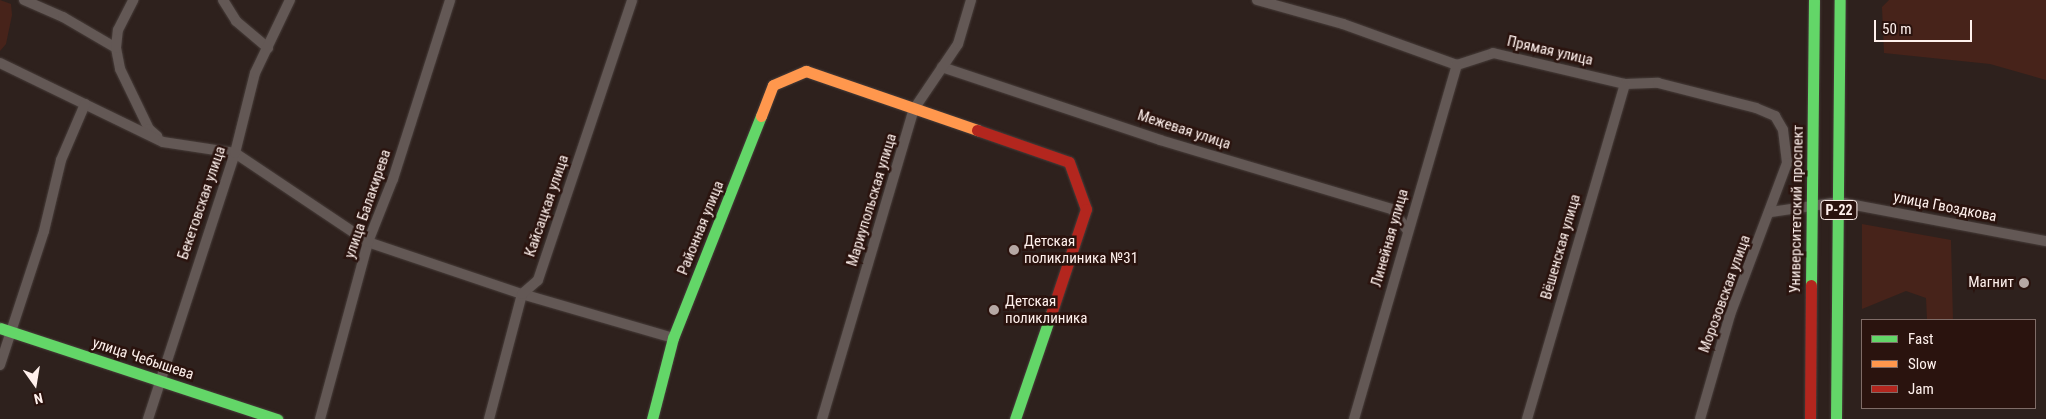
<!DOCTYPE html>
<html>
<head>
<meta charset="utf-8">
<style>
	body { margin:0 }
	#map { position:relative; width:2046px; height:419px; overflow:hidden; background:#2e211d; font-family:"Roboto Condensed",sans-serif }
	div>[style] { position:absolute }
	.green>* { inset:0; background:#47231a }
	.roads { filter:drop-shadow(0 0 1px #473d3a) drop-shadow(0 0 1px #473d3a) }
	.street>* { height:10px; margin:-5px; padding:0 5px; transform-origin:5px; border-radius:5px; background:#635855 }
	.fast>* { height:11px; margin:-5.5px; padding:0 5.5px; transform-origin:5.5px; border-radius:5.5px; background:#63d668 }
	.slow>* { height:11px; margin:-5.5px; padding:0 5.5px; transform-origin:5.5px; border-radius:5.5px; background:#ff974d }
	.jam>* { height:11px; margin:-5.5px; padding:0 5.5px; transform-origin:5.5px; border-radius:5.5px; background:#b3261e }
	.dots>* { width:14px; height:14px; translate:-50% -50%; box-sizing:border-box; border:2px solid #2a130e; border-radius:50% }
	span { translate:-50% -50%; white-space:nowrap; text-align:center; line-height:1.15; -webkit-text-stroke:5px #2a130e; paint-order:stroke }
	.shield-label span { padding:1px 4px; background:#2a130e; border:1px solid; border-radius:4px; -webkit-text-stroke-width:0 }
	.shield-label { font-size:14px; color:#fff1ed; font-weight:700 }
	.street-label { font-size:15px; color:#fff1ed }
	.poi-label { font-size:15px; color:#fff1ed }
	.left { translate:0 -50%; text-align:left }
	.right { translate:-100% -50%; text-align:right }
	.legend { position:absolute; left:1861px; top:319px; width:175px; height:90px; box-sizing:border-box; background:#2a130e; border:1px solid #7f6c67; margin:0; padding:6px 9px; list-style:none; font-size:15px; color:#fff1ed }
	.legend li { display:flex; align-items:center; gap:10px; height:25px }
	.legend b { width:25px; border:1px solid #7f6c67 }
	.north { position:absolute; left:10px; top:359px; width:50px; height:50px; -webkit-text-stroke:4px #2a130e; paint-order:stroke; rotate:167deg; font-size:14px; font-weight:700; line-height:20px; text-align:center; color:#fff1ed }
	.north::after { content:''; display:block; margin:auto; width:18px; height:22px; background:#fff1ed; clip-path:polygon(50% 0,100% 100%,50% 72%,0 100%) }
	.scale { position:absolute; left:1874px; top:20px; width:98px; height:22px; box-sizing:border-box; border:2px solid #fff1ed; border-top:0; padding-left:6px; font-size:15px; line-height:18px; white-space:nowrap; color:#fff1ed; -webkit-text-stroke:4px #2a130e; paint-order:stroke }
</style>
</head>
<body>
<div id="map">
	<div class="green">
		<i style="clip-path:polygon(0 0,11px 4px,12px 15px,6px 44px,0 51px)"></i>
		<i style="clip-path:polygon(1889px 0,2046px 0,2046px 80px,1990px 64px,1884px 53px,1882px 7px)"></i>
		<i style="clip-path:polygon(1862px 224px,1951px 240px,1953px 320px,1927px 320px,1926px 298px,1906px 291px,1862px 309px)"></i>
	</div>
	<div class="roads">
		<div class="street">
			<i style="left:24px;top:0;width:43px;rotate:23.6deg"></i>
			<i style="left:63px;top:17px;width:61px;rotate:30.3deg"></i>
			<i style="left:116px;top:48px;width:21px;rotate:79deg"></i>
			<i style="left:120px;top:69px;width:67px;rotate:64.2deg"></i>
			<i style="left:149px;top:129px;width:11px;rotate:41deg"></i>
			<i style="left:223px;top:0;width:25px;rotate:58deg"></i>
			<i style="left:236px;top:21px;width:42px;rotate:40.2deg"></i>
			<i style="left:1257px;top:0;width:89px;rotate:15.6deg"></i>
			<i style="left:1343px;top:24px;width:121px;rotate:19.8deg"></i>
			<i style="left:1457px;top:65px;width:38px;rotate:-18deg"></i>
			<i style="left:1493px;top:53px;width:136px;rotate:13.2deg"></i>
			<i style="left:1625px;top:84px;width:33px;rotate:-2deg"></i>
			<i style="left:1658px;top:83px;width:101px;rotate:14.3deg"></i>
			<i style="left:1756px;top:108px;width:21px;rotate:23deg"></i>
			<i style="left:1775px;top:116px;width:16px;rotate:60deg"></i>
			<i style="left:1783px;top:130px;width:33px;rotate:83deg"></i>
			<i style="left:1787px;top:163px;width:162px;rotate:110.6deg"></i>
			<i style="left:1730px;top:315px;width:108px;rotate:106.1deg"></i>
			<i style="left:116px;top:48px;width:18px;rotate:-84deg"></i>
			<i style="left:118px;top:30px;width:34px;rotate:-63deg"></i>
			<i style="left:0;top:63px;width:181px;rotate:25.9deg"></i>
			<i style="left:163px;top:142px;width:73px;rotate:8.7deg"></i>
			<i style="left:235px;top:153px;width:160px;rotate:33.8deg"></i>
			<i style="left:368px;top:242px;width:163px;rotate:18.7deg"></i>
			<i style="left:522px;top:294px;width:157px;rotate:16.2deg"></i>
			<i style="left:942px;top:67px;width:230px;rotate:18.5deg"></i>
			<i style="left:1160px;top:140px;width:242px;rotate:16.6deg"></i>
			<i style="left:1392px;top:209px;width:27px;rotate:54deg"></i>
			<i style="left:1771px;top:212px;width:69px;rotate:-8.4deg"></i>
			<i style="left:1839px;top:202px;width:211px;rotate:10.7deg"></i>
			<i style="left:0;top:365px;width:141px;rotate:-71.8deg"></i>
			<i style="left:44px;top:231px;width:73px;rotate:-76.5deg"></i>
			<i style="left:61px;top:160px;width:61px;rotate:-66.8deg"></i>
			<i style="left:148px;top:419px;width:280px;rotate:-71.9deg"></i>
			<i style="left:235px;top:153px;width:82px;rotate:-76deg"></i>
			<i style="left:255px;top:73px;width:81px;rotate:-64.4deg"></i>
			<i style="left:320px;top:419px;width:183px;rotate:-74.8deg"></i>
			<i style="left:368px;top:242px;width:68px;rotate:-68.4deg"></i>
			<i style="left:393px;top:179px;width:188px;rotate:-72.3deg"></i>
			<i style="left:489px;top:419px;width:129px;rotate:-75.2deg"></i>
			<i style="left:522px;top:294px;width:21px;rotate:-41deg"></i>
			<i style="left:538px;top:280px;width:295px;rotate:-71.4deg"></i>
			<i style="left:822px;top:419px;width:323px;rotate:-73.5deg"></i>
			<i style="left:914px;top:109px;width:78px;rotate:-55.9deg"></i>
			<i style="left:958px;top:44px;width:46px;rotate:-73.5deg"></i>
			<i style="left:1354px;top:419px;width:369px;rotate:-73.8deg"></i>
			<i style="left:1527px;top:419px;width:349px;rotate:-73.7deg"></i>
		</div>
		<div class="fast">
			<i style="left:1811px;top:285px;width:285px;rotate:-89.4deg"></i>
			<i style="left:0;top:328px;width:292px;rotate:18.2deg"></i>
			<i style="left:652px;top:419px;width:84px;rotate:-75.5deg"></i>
			<i style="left:673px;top:338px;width:239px;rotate:-68.4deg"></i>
			<i style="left:1015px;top:419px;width:111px;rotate:-71.1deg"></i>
			<i style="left:1836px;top:419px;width:419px;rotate:-89.5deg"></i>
		</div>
		<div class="slow">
			<i style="left:761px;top:116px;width:33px;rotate:-69deg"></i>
			<i style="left:773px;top:85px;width:36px;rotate:-23deg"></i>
			<i style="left:806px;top:71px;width:181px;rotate:19deg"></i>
		</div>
		<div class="jam">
			<i style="left:977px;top:130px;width:97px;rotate:19.2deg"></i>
			<i style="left:1069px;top:162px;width:50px;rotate:70.1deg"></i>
			<i style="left:1086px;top:209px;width:111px;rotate:108.4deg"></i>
			<i style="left:1810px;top:419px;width:134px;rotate:-89.6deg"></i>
		</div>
	</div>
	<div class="dots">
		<i style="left:1014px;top:250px;background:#b6a8a4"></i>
		<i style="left:2024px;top:283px;background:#b6a8a4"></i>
		<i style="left:994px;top:310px;background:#b6a8a4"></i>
	</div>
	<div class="shield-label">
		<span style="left:1839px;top:210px">Р-22</span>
	</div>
	<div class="street-label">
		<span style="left:1550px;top:51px;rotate:13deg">Прямая улица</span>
		<span style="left:1184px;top:130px;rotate:18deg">Межевая улица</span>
		<span style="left:872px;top:200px;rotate:-73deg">Мариупольская улица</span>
		<span style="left:202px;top:203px;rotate:-71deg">Бекетовская улица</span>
		<span style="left:368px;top:204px;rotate:-71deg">улица Балакирева</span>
		<span style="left:547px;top:206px;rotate:-71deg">Кайсацкая улица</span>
		<span style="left:1945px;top:207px;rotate:11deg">улица Гвоздкова</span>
		<span style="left:1797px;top:209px;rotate:-89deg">Университетский проспект</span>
		<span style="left:701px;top:228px;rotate:-68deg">Районная улица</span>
		<span style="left:1390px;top:238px;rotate:-74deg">Линейная улица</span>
		<span style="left:1561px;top:247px;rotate:-74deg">Вёшенская улица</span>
		<span style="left:1725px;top:294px;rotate:-70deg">Морозовская улица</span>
		<span style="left:143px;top:359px;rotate:18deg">улица Чебышева</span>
	</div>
	<div class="poi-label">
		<span class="left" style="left:1024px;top:250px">Детская<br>поликлиника №31</span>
		<span class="right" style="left:2014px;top:283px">Магнит</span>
		<span class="left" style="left:1005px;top:310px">Детская<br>поликлиника</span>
	</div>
	<ul class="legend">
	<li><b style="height:6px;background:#63d668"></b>Fast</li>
	<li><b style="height:6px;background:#ff974d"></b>Slow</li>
	<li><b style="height:6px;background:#b3261e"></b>Jam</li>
	</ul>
	<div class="north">N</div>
	<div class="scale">50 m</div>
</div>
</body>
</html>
